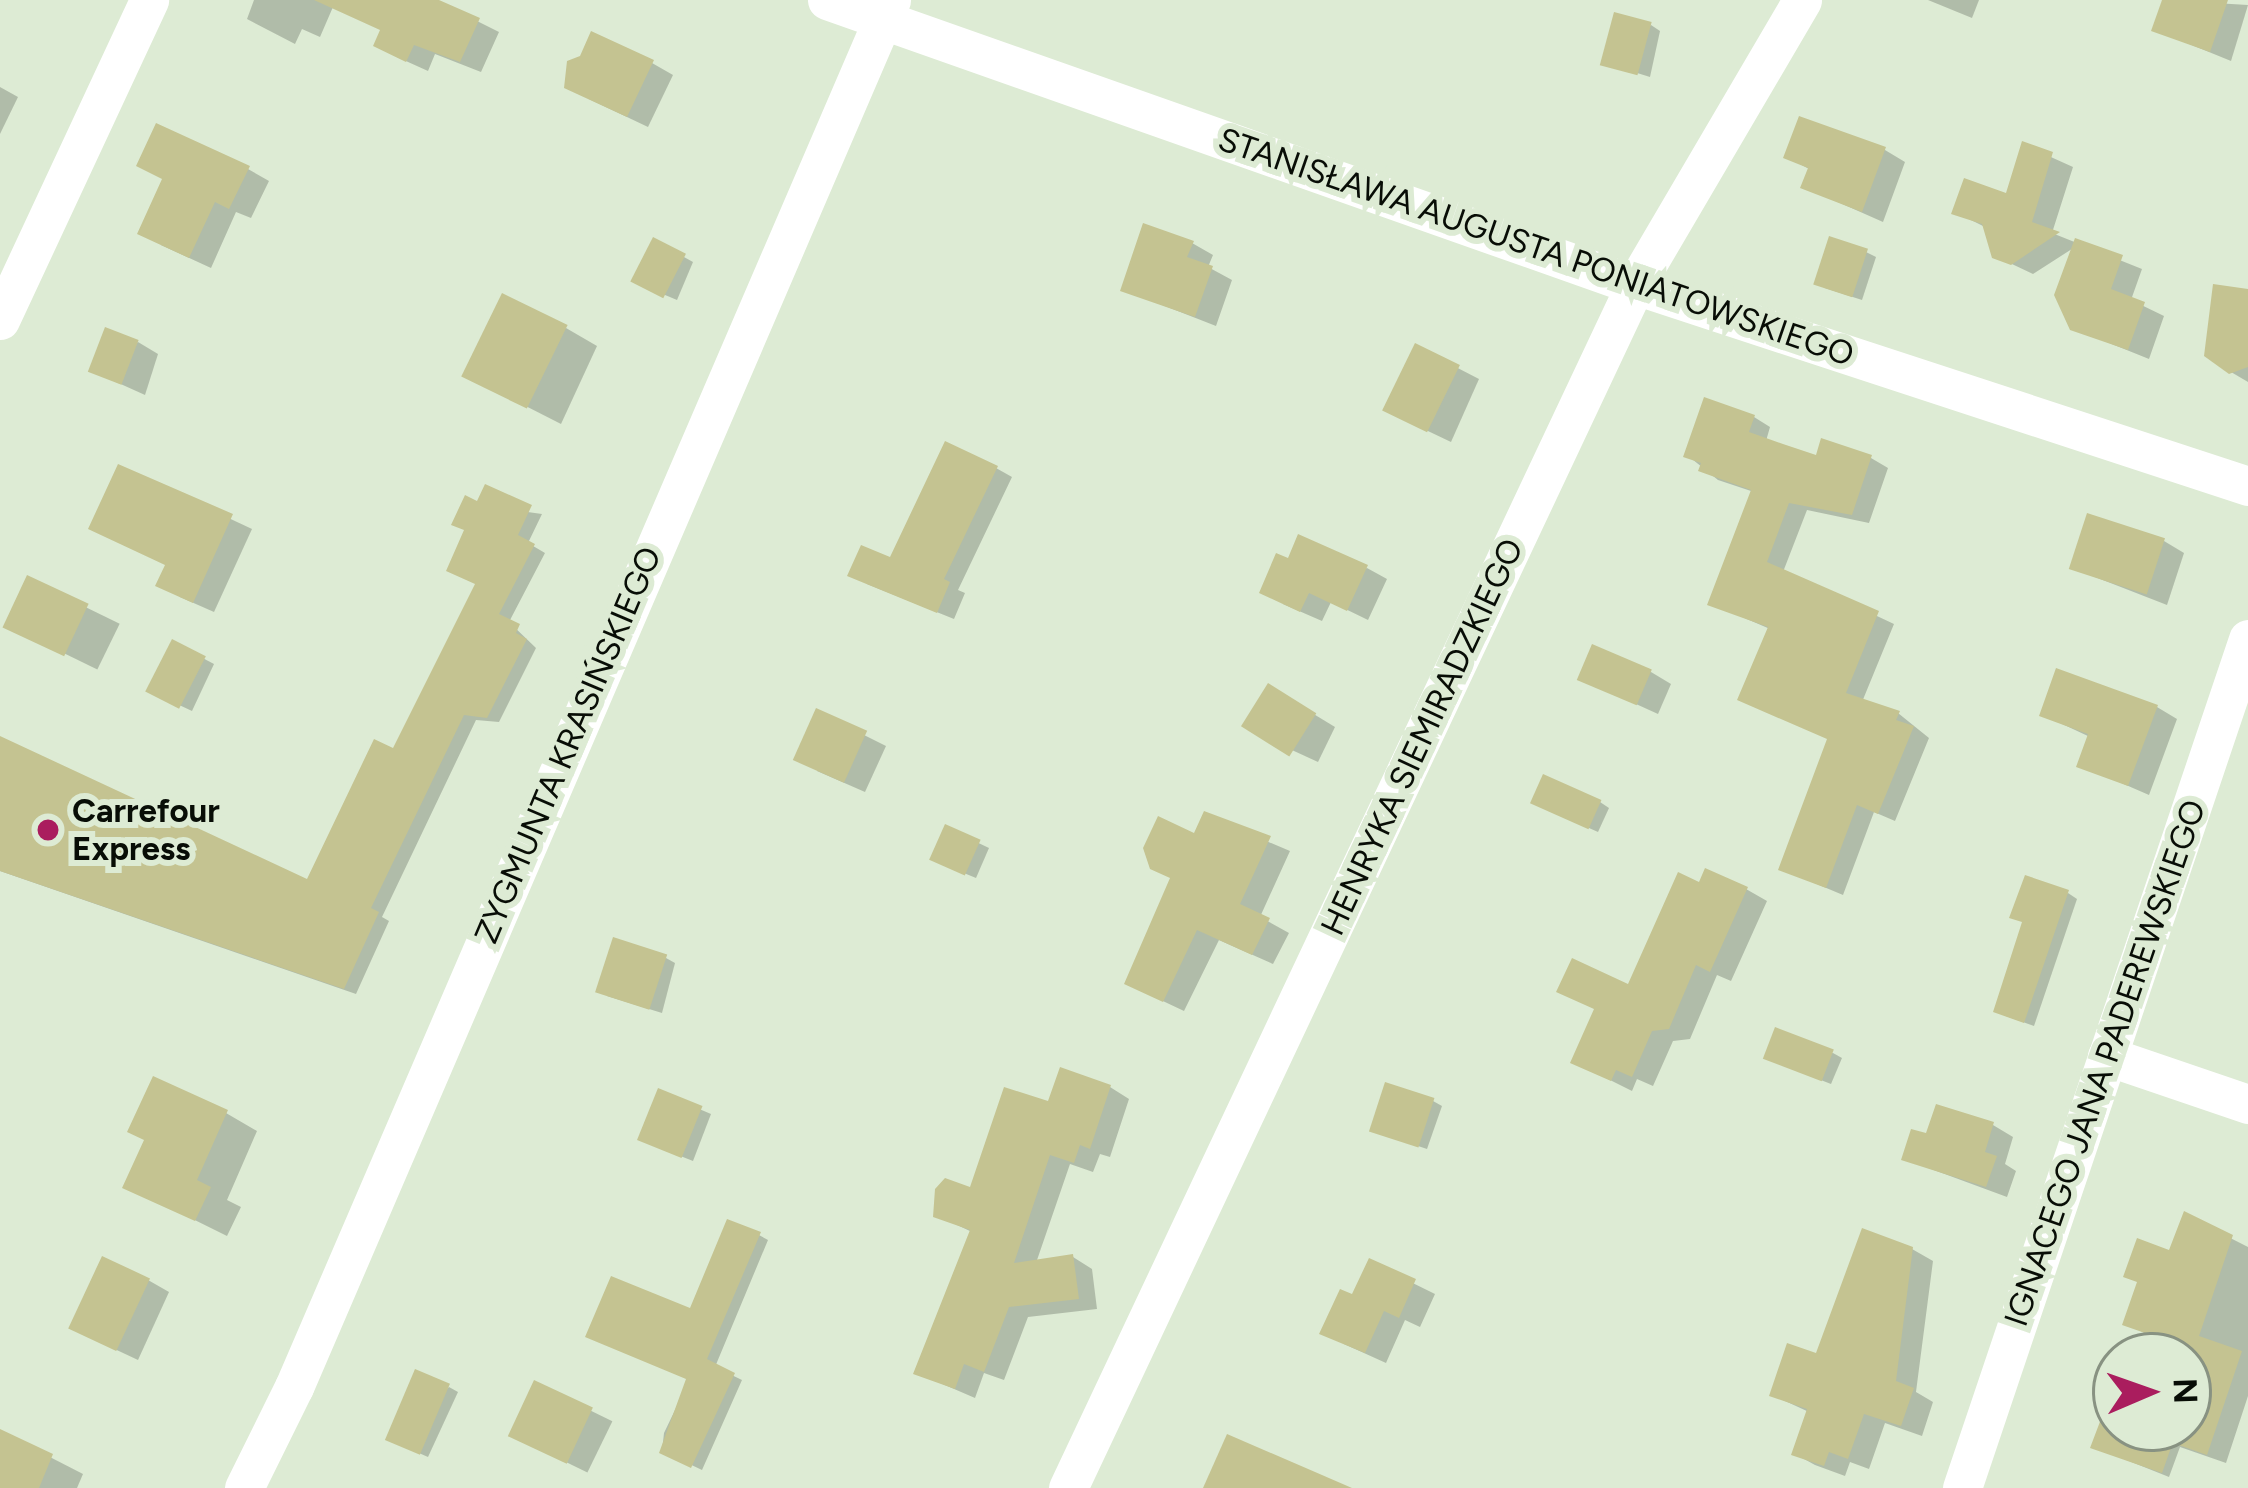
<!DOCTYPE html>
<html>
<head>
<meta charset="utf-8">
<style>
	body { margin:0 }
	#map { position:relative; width:2248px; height:1488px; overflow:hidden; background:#ddebd4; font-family:Figtree,sans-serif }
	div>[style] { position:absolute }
	.shadow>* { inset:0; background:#0003; transform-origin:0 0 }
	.building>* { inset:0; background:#c4c391; transform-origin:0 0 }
	.minor>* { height:39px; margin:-19.5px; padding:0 19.5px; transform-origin:19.5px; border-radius:19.5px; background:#fff }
	.dots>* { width:33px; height:33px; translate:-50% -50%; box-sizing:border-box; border:6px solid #ddebd4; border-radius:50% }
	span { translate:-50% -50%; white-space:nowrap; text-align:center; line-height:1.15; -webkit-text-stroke:12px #ddebd4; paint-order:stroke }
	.street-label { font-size:33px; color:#080d06 }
	.poi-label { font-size:33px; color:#080d06; font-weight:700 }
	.left { translate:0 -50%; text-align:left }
	.north { position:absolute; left:2092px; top:1332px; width:120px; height:120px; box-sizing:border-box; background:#ddebd4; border:3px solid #889282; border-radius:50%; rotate:88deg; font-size:33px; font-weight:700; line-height:48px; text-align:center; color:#080d06 }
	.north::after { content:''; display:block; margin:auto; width:42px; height:54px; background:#aa1d5e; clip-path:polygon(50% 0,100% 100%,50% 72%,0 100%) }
</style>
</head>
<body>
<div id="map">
	<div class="shadow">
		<i style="clip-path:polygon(254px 0,336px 0,320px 37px,302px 29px,295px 44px,247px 19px)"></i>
		<i style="clip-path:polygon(374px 0,435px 0,499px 32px,481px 72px,435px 54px,428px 71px,397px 57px)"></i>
		<i style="clip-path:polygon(1928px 0,1979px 0,1972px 18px)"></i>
		<i style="clip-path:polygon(2165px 0,2248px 5px,2231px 61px,2155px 30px)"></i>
		<i style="clip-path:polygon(1651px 25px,1660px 31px,1650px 77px,1605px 63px)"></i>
		<i style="clip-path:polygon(582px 58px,652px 63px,673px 75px,648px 127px,589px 99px)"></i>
		<i style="clip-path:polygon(0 87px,18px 97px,0 134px)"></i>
		<i style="clip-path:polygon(2024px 145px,2073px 167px,2052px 233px,2142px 269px,2131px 300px,2164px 316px,2149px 359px,2072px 328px,2075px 247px,2033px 274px,1995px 256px,1987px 228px,1955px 212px,2007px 196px)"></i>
		<i style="clip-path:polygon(1885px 150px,1905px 162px,1883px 222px,1804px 187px,1811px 170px,1787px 157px)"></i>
		<i style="clip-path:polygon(248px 169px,269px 181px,251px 218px,236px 212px,211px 268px,161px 245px)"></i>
		<i style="clip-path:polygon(655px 241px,693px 262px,677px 300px,646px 287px)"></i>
		<i style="clip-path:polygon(1192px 243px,1213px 255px,1208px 267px,1232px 280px,1216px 326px,1124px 290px)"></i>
		<i style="clip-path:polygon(1866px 252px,1876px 257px,1862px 300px,1825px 288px)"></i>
		<i style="clip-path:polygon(2248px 292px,2248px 382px,2231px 372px)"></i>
		<i style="clip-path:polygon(566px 328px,597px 346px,561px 424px,467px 376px)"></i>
		<i style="clip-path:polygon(138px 342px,158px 354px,145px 395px,94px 372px)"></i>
		<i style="clip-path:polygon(1417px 347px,1479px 379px,1451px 442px,1409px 422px)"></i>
		<i style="clip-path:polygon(1754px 417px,1770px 427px,1766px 441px,1818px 458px,1871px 458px,1888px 468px,1869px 523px,1807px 510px,1783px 572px,1894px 624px,1862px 702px,1898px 713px,1929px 738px,1895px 821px,1874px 812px,1843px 895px,1781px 869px,1830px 740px,1770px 629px,1710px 603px,1754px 492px,1718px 480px,1687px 455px)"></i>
		<i style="clip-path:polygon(120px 467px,252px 529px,214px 612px,180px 597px)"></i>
		<i style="clip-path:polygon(996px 468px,1012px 477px,958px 590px,965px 593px,954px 619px,867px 584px)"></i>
		<i style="clip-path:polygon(479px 505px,542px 514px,528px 543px,545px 553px,509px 622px,536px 648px,499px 722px,476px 720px,382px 917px,389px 921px,356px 994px,0 871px,0 740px,309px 883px,395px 752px,478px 584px)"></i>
		<i style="clip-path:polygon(2164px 541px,2184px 553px,2167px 605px,2072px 568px)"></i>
		<i style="clip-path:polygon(1367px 568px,1387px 579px,1368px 620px,1331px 602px,1322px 621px,1283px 604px)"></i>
		<i style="left:28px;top:579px;width:102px;height:51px;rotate:26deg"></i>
		<i style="clip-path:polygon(174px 643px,214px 664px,192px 711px,160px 696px)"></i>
		<i style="clip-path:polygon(1651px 672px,1671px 684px,1658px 714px,1581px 679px)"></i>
		<i style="clip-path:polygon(1269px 687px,1335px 727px,1318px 762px,1270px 740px)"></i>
		<i style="clip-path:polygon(2157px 707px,2177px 719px,2149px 795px,2080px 765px,2090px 737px,2043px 715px)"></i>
		<i style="clip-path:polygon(818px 712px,886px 746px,865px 792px,817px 771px)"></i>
		<i style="clip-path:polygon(1600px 802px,1609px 808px,1598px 832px,1542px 807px)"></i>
		<i style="clip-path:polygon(1205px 815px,1290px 851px,1260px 917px,1289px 933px,1273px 964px,1219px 940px,1184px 1011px,1148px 994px)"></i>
		<i style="clip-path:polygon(947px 828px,989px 848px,976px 878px,942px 864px)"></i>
		<i style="clip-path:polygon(1700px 887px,1746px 889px,1767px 901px,1731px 981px,1717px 975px,1690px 1039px,1673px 1041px,1653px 1086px,1637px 1079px,1632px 1091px,1574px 1062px,1597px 1010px,1560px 991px,1630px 988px)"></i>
		<i style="clip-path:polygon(2068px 893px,2077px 899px,2034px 1026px,2006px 1016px,2025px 923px)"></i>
		<i style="clip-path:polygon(666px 958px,675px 963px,662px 1013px,607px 996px)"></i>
		<i style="clip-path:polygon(1833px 1053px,1842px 1058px,1831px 1084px,1775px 1062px)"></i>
		<i style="clip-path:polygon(1110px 1087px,1129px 1099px,1110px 1157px,1100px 1154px,1093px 1172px,1070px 1164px,1036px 1263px,1073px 1257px,1092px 1269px,1097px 1309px,1028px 1317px,1004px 1380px,984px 1373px,975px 1398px,917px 1373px,972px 1232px,936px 1215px,972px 1191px,1049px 1105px)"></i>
		<i style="clip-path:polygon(659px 1092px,711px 1114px,693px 1161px,650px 1144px)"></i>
		<i style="clip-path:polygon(1433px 1101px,1442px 1106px,1427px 1149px,1382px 1134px)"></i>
		<i style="clip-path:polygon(226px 1113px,257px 1131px,227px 1200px,241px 1207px,227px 1236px,126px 1186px,147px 1140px)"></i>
		<i style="clip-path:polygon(1993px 1125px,2013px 1137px,2005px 1164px,2016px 1171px,2007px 1197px,1904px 1159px,1928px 1137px)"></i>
		<i style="clip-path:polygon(2185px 1215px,2248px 1247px,2248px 1396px,2226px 1463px,2180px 1447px,2169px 1477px,2094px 1447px,2104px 1419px,2116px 1428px,2188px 1428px,2188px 1356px,2147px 1356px,2153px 1337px,2126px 1324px,2171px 1253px)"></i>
		<i style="clip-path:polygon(759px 1235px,768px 1240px,715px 1367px,742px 1380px,702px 1470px,662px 1451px,664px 1433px)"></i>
		<i style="clip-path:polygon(1912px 1249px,1933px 1261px,1916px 1392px,1933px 1402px,1922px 1436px,1885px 1423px,1869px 1469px,1850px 1462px,1845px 1476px,1815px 1465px,1795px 1454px,1809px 1412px,1772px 1395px,1817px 1357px)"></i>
		<i style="clip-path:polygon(1370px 1262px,1435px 1294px,1420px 1327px,1405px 1320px,1386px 1363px,1344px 1344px)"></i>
		<i style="clip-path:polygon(148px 1280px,169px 1292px,138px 1360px,89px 1337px)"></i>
		<i style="left:536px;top:1384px;width:85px;height:57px;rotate:26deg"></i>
		<i style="clip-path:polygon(449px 1387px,458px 1392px,428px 1457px,396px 1443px)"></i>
		<i style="clip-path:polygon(7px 1435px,83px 1474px,77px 1488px,0 1488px)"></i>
	</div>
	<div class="building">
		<i style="clip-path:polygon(314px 0,439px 0,480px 18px,460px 62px,414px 45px,406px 62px,373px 46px,380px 30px)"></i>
		<i style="clip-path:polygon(2162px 0,2228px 0,2210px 52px,2151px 31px)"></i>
		<i style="left:1614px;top:12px;width:39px;height:55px;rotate:15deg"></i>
		<i style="clip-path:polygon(591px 31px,654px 60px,627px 117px,564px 88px,567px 61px,580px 56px)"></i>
		<i style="clip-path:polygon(1799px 116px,1886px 147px,1862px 212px,1800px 188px,1808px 168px,1783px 158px)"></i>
		<i style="clip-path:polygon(156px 123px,250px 166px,229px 209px,215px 202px,189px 258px,137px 234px,162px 179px,136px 166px)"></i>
		<i style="clip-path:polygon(2022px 141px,2053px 152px,2032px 222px,2060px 232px,2011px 265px,1992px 258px,1982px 224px,1951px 214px,1964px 178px,2006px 193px)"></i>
		<i style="clip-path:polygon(1143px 223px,1194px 241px,1187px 257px,1213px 266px,1195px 317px,1120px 291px)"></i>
		<i style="left:1829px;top:236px;width:41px;height:51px;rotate:18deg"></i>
		<i style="left:653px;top:237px;width:37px;height:50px;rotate:27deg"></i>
		<i style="clip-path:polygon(2075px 238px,2123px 255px,2111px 289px,2145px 302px,2128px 350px,2070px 330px,2054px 295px)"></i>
		<i style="clip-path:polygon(2213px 284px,2248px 289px,2248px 367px,2229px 374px,2204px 356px)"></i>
		<i style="left:502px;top:293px;width:73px;height:93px;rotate:26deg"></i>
		<i style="left:105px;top:327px;width:36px;height:48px;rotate:21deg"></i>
		<i style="left:1415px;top:343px;width:50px;height:75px;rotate:26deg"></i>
		<i style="clip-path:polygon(1704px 397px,1755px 415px,1749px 432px,1783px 444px,1816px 455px,1821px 438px,1872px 455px,1852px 515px,1789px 503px,1767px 562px,1879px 611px,1846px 693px,1900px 711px,1896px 720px,1914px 726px,1878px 814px,1857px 805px,1826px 888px,1778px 870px,1827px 739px,1737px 700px,1768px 627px,1707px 605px,1751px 490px,1698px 471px,1701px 463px,1683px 457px)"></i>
		<i style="clip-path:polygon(945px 441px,998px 466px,944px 579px,950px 582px,937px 613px,847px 576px,861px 545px,890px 557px)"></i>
		<i style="clip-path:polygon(118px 464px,233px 514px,193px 603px,155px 586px,165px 565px,88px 529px)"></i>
		<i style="clip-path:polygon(485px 484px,532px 505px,518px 535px,535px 544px,499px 614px,520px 624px,516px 633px,527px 639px,487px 718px,464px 715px,371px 908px,379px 912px,344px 989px,0 871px,0 736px,307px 879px,374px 739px,393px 748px,475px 584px,446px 571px,464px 530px,451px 525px,465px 495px,477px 501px)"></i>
		<i style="left:2087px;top:513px;width:82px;height:59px;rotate:18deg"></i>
		<i style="clip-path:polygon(1298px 534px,1368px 565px,1347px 611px,1309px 593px,1300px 612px,1259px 593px,1276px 553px,1288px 558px)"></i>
		<i style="left:27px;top:575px;width:68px;height:58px;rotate:25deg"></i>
		<i style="left:172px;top:639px;width:38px;height:59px;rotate:27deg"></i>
		<i style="left:1592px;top:644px;width:65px;height:39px;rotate:23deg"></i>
		<i style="clip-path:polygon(2056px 668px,2158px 705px,2128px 786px,2076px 767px,2088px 734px,2039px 716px)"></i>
		<i style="left:1268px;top:683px;width:57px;height:51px;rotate:32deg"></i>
		<i style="left:816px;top:708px;width:56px;height:57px;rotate:24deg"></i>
		<i style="left:1543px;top:774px;width:64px;height:32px;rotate:24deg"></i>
		<i style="clip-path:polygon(1204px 811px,1271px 836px,1240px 904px,1270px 918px,1252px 955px,1197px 930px,1163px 1002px,1124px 984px,1170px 878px,1150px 869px,1143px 848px,1158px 816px,1194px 833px)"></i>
		<i style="left:945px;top:824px;width:39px;height:39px;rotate:24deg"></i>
		<i style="clip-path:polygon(1705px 868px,1748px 887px,1710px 972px,1696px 965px,1669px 1029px,1652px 1031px,1632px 1077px,1616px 1070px,1611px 1081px,1570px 1063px,1594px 1009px,1556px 992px,1572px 958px,1628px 984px,1678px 872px,1699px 882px)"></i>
		<i style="clip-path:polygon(2025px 875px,2069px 890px,2024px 1023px,1993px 1012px,2022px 922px,2009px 918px)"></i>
		<i style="left:613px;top:937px;width:57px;height:58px;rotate:18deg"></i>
		<i style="left:1775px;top:1027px;width:63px;height:34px;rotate:21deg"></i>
		<i style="clip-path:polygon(1060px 1067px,1111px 1085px,1090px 1149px,1080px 1145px,1074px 1163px,1050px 1155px,1014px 1263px,1073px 1254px,1079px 1299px,1009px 1307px,984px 1372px,964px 1364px,955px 1389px,913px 1374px,970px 1230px,933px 1217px,935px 1189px,945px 1178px,970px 1187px,1004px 1087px,1048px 1101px)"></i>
		<i style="clip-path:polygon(153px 1076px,228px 1110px,197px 1180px,211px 1187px,195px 1221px,122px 1188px,144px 1140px,127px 1132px)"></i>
		<i style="left:1385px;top:1082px;width:52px;height:52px;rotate:18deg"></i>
		<i style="left:658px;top:1088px;width:48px;height:56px;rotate:22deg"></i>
		<i style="clip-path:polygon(1936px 1104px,1994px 1122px,1985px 1152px,1997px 1156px,1986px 1187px,1901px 1160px,1911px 1129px,1926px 1133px)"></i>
		<i style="clip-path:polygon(2184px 1211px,2233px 1235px,2199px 1336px,2242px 1351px,2207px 1455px,2173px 1443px,2178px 1428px,2188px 1428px,2188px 1348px,2122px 1325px,2137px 1282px,2123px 1277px,2137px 1238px,2169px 1250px)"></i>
		<i style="clip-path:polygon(727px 1219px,761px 1232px,707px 1359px,735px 1373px,691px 1468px,659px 1453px,686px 1379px,585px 1337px,611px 1276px,690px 1308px)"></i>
		<i style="clip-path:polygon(1862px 1228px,1913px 1247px,1896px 1381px,1914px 1388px,1901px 1426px,1864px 1414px,1848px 1459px,1829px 1452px,1824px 1466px,1791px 1455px,1807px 1409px,1769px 1396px,1787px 1343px,1816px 1353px)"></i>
		<i style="left:102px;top:1256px;width:53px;height:80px;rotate:25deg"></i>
		<i style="clip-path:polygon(1369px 1258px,1416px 1279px,1399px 1318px,1384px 1311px,1365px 1353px,1319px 1334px,1340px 1289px,1352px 1294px)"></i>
		<i style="left:415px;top:1369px;width:38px;height:77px;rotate:23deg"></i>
		<i style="left:534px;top:1380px;width:65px;height:62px;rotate:25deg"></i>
		<i style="clip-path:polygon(2101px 1419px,2116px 1420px,2116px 1428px,2178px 1428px,2162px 1473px,2090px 1448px)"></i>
		<i style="clip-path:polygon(0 1429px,53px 1454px,39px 1488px,0 1488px)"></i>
		<i style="clip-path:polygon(1227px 1434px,1352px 1488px,1203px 1488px)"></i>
	</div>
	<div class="minor">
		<i style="left:827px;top:0;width:857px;rotate:19.43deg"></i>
		<i style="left:1635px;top:285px;width:645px;rotate:18.15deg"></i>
		<i style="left:0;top:320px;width:353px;rotate:-65deg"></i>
		<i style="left:2107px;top:1056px;width:149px;rotate:18.8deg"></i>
		<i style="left:244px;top:1488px;width:113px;rotate:-63.7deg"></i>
		<i style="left:294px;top:1387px;width:1510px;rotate:-66.71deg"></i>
		<i style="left:1068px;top:1488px;width:1330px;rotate:-64.76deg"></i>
		<i style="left:1635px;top:285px;width:330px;rotate:-59.6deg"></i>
		<i style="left:1962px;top:1488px;width:896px;rotate:-71.38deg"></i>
	</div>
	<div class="dots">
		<i style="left:48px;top:830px;background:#aa1d5e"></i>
	</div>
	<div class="street-label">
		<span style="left:1536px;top:247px;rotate:19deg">STANISŁAWA AUGUSTA PONIATOWSKIEGO</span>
		<span style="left:1422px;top:737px;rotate:-65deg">HENRYKA SIEMIRADZKIEGO</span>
		<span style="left:568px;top:745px;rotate:-67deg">ZYGMUNTA KRASIŃSKIEGO</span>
		<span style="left:2105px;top:1063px;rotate:-71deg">IGNACEGO JANA PADEREWSKIEGO</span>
	</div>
	<div class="poi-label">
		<span class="left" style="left:72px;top:830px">Carrefour<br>Express</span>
	</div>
	<div class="north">N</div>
</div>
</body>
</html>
